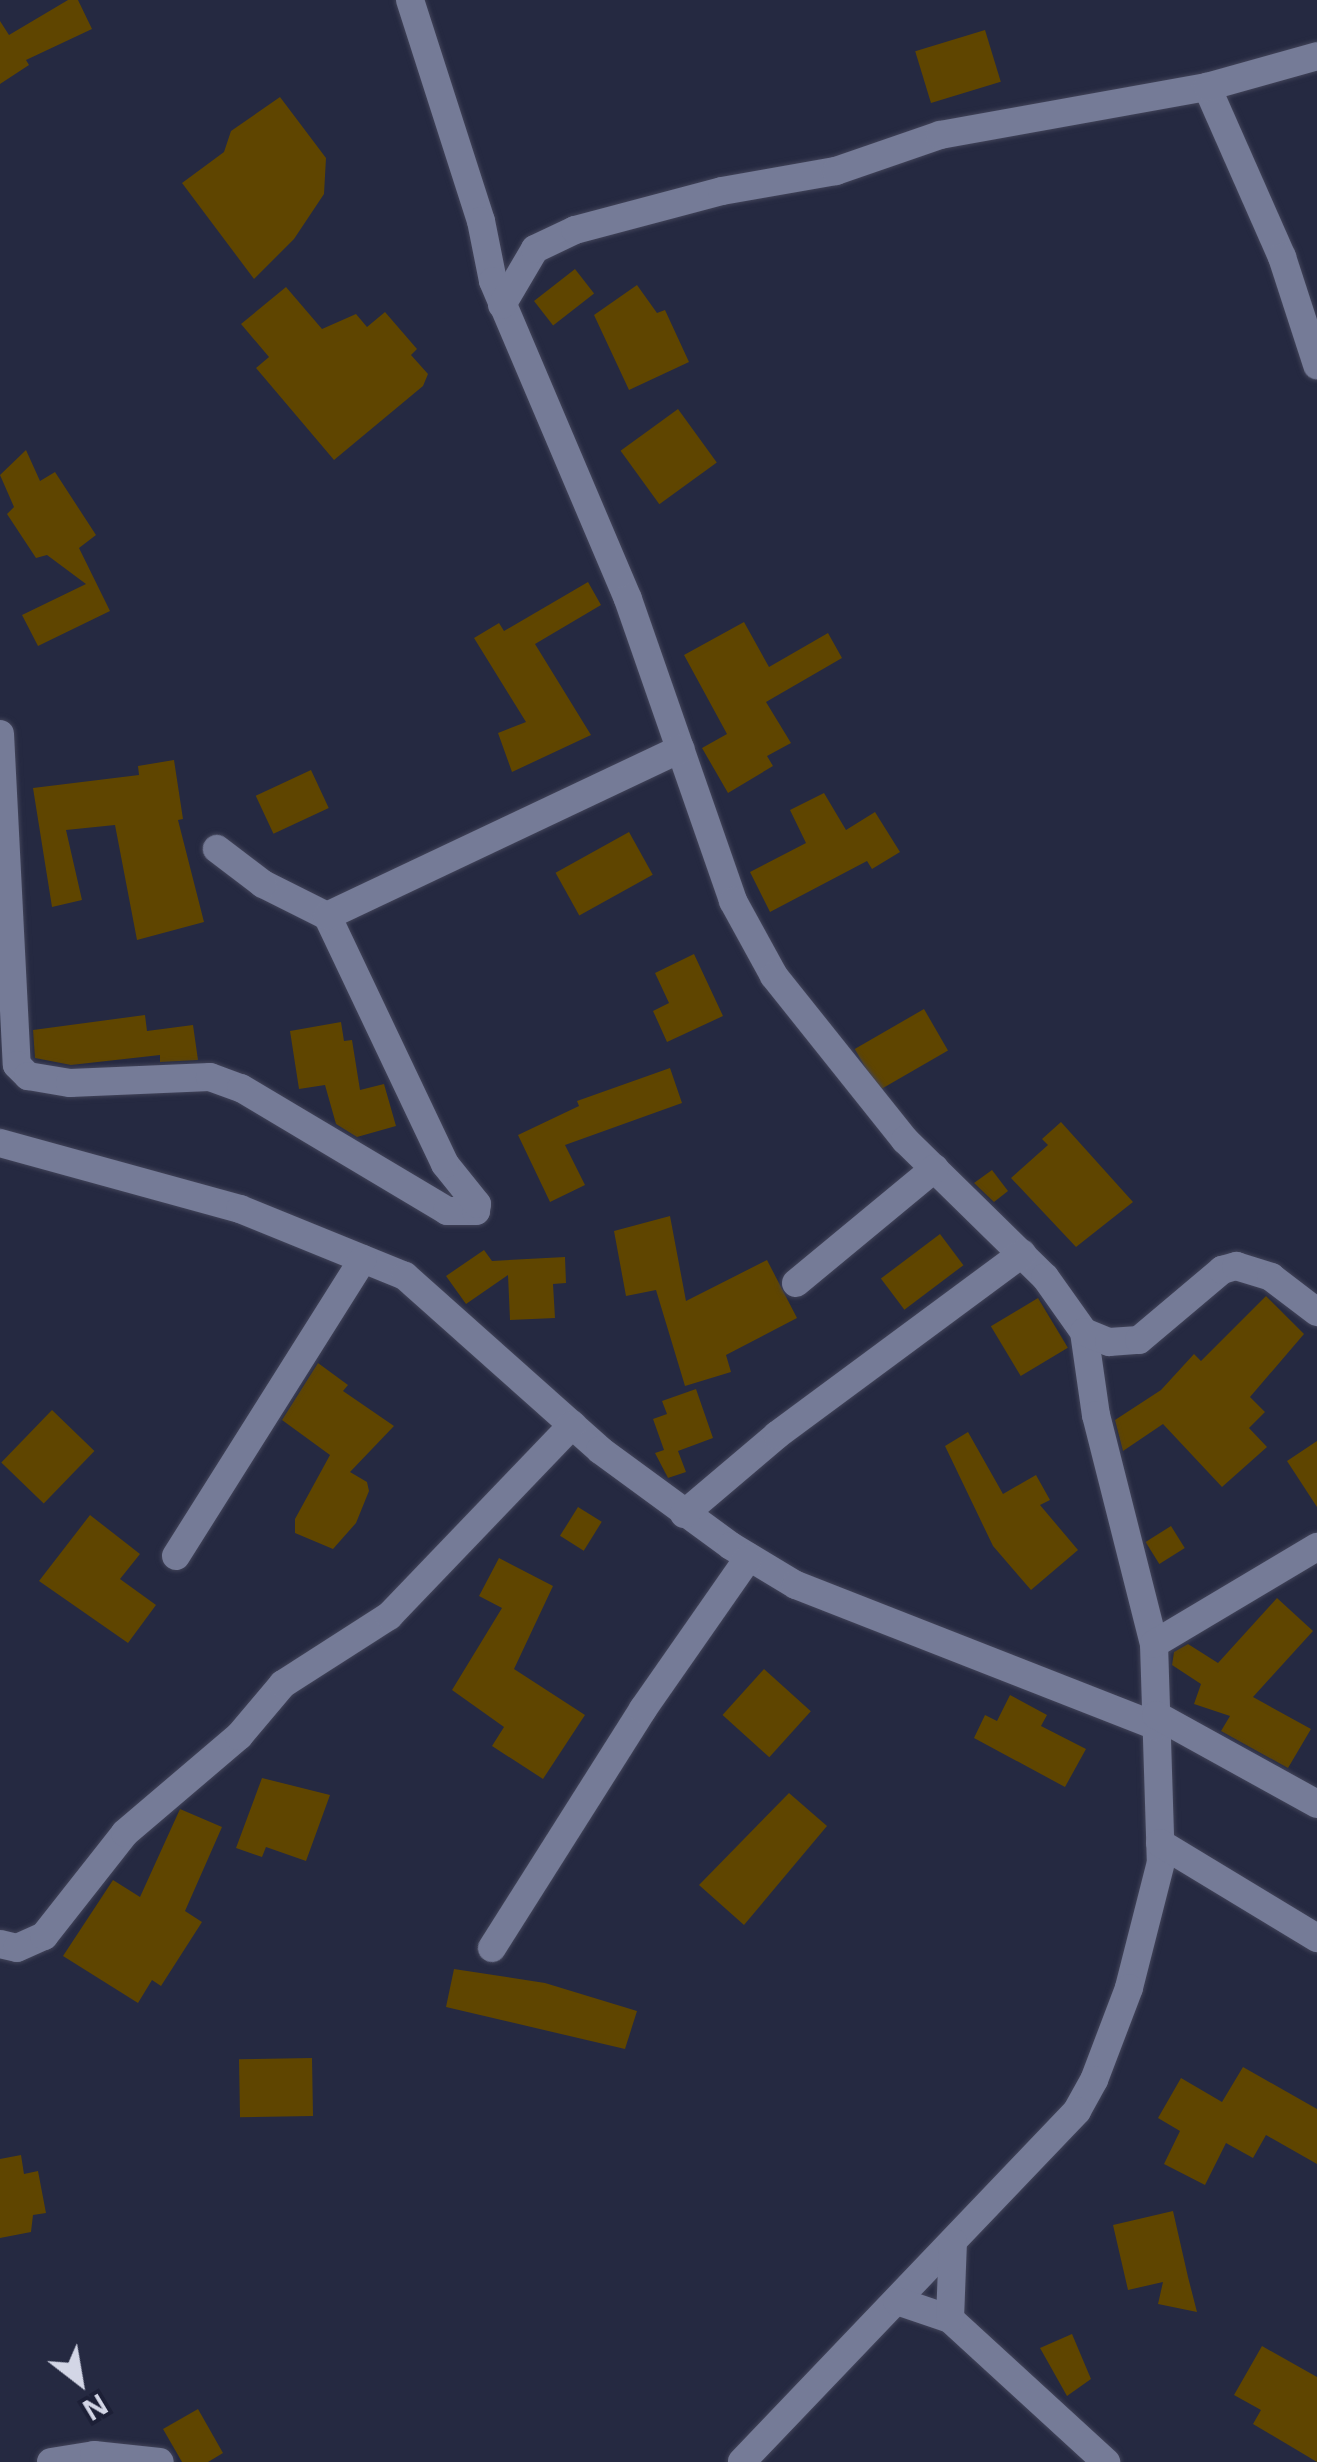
<!DOCTYPE html>
<html>
<head>
<meta charset="utf-8">
<style>
	body { margin:0 }
	#map { position:relative; width:1317px; height:2462px; overflow:hidden; background:#252941; font-family:"Noto Sans",sans-serif }
	div>[style] { position:absolute }
	.building>* { inset:0; background:#5f4500; transform-origin:0 0 }
	.roads { filter:drop-shadow(0 0 2px #424459) drop-shadow(0 0 2px #424459) }
	.minor>* { height:28px; margin:-14px; padding:0 14px; transform-origin:14px; border-radius:14px; background:#757b97 }
	span { translate:-50% -50%; white-space:nowrap; text-align:center; line-height:1.15; -webkit-text-stroke:10px #1c1f36; paint-order:stroke }
	.north { position:absolute; left:30px; top:2332px; width:100px; height:100px; -webkit-text-stroke:8px #1c1f36; paint-order:stroke; rotate:149deg; font-size:28px; font-weight:700; line-height:40px; text-align:center; color:#d3d6e6 }
	.north::after { content:''; display:block; margin:auto; width:35px; height:45px; background:#d3d6e6; clip-path:polygon(50% 0,100% 100%,50% 72%,0 100%) }
</style>
</head>
<body>
<div id="map">
	<div class="building">
		<i style="clip-path:polygon(68px 0,78px 0,92px 29px,26px 60px,29px 65px,0 84px,0 21px,9px 35px)"></i>
		<i style="left:985px;top:30px;width:54px;height:73px;rotate:73deg"></i>
		<i style="clip-path:polygon(280px 97px,326px 158px,324px 194px,294px 239px,254px 279px,182px 183px,224px 152px,231px 131px)"></i>
		<i style="left:575px;top:269px;width:31px;height:52px;rotate:52deg"></i>
		<i style="clip-path:polygon(637px 285px,657px 313px,665px 310px,689px 362px,629px 390px,594px 315px)"></i>
		<i style="clip-path:polygon(286px 287px,322px 329px,356px 314px,367px 327px,385px 312px,417px 349px,411px 355px,428px 374px,423px 386px,334px 460px,256px 368px,269px 357px,241px 324px)"></i>
		<i style="left:678px;top:409px;width:66px;height:71px;rotate:54deg"></i>
		<i style="clip-path:polygon(26px 450px,40px 481px,55px 472px,96px 535px,79px 548px,110px 611px,38px 646px,22px 615px,86px 584px,47px 555px,36px 558px,7px 514px,14px 507px,0 475px)"></i>
		<i style="clip-path:polygon(588px 582px,601px 605px,535px 644px,591px 735px,512px 772px,498px 733px,526px 722px,474px 638px,499px 623px,504px 631px)"></i>
		<i style="clip-path:polygon(744px 622px,769px 667px,828px 633px,842px 658px,766px 702px,791px 743px,767px 756px,773px 766px,728px 793px,702px 748px,727px 734px,684px 655px)"></i>
		<i style="clip-path:polygon(174px 760px,183px 819px,178px 820px,204px 922px,137px 940px,115px 825px,66px 830px,82px 900px,52px 907px,33px 788px,139px 775px,138px 766px)"></i>
		<i style="left:311px;top:770px;width:42px;height:61px;rotate:65deg"></i>
		<i style="clip-path:polygon(824px 793px,846px 830px,875px 812px,900px 852px,872px 869px,867px 861px,770px 912px,750px 872px,806px 843px,790px 810px)"></i>
		<i style="left:629px;top:832px;width:49px;height:84px;rotate:61deg"></i>
		<i style="clip-path:polygon(694px 954px,723px 1016px,667px 1042px,653px 1011px,669px 1003px,655px 973px)"></i>
		<i style="left:924px;top:1009px;width:48px;height:80px;rotate:60deg"></i>
		<i style="clip-path:polygon(145px 1015px,147px 1031px,193px 1025px,198px 1060px,160px 1062px,160px 1055px,71px 1065px,35px 1058px,33px 1030px)"></i>
		<i style="clip-path:polygon(341px 1022px,344px 1041px,352px 1040px,360px 1090px,384px 1084px,396px 1126px,357px 1137px,336px 1124px,325px 1085px,299px 1089px,290px 1031px)"></i>
		<i style="clip-path:polygon(670px 1068px,682px 1103px,565px 1145px,585px 1185px,550px 1202px,518px 1135px,579px 1106px,577px 1101px)"></i>
		<i style="clip-path:polygon(1061px 1122px,1133px 1202px,1076px 1247px,1011px 1178px,1048px 1145px,1042px 1139px)"></i>
		<i style="clip-path:polygon(992px 1170px,1008px 1191px,994px 1202px,974px 1183px)"></i>
		<i style="clip-path:polygon(670px 1216px,686px 1301px,767px 1260px,797px 1318px,726px 1355px,731px 1372px,685px 1386px,656px 1290px,626px 1296px,614px 1231px)"></i>
		<i style="left:940px;top:1234px;width:39px;height:74px;rotate:53deg"></i>
		<i style="clip-path:polygon(484px 1250px,492px 1261px,565px 1257px,566px 1283px,553px 1284px,555px 1318px,510px 1320px,508px 1275px,466px 1304px,446px 1276px)"></i>
		<i style="clip-path:polygon(1266px 1296px,1304px 1334px,1250px 1397px,1265px 1412px,1249px 1428px,1267px 1447px,1222px 1487px,1163px 1424px,1123px 1451px,1115px 1420px,1161px 1390px,1194px 1354px,1201px 1361px)"></i>
		<i style="left:1038px;top:1298px;width:58px;height:55px;rotate:59deg"></i>
		<i style="clip-path:polygon(318px 1363px,348px 1385px,343px 1391px,394px 1426px,350px 1472px,367px 1482px,369px 1491px,356px 1523px,333px 1549px,295px 1533px,295px 1519px,330px 1455px,282px 1420px)"></i>
		<i style="clip-path:polygon(696px 1389px,713px 1438px,678px 1451px,686px 1472px,668px 1478px,655px 1453px,664px 1450px,653px 1419px,667px 1414px,662px 1401px)"></i>
		<i style="left:52px;top:1410px;width:59px;height:73px;rotate:44deg"></i>
		<i style="clip-path:polygon(968px 1432px,1003px 1494px,1036px 1475px,1050px 1500px,1040px 1505px,1078px 1550px,1031px 1590px,993px 1546px,945px 1446px)"></i>
		<i style="clip-path:polygon(1317px 1441px,1317px 1507px,1287px 1461px)"></i>
		<i style="left:578px;top:1507px;width:28px;height:34px;rotate:32deg"></i>
		<i style="clip-path:polygon(90px 1515px,140px 1554px,120px 1579px,156px 1605px,128px 1643px,39px 1581px)"></i>
		<i style="left:1171px;top:1526px;width:26px;height:30px;rotate:58deg"></i>
		<i style="clip-path:polygon(499px 1558px,553px 1586px,514px 1669px,585px 1715px,543px 1779px,492px 1746px,504px 1727px,452px 1690px,502px 1608px,479px 1596px)"></i>
		<i style="clip-path:polygon(1277px 1598px,1313px 1631px,1253px 1697px,1311px 1729px,1288px 1768px,1221px 1731px,1230px 1716px,1194px 1704px,1201px 1684px,1172px 1665px,1174px 1652px,1188px 1644px,1218px 1663px)"></i>
		<i style="left:764px;top:1669px;width:63px;height:62px;rotate:42deg"></i>
		<i style="clip-path:polygon(1010px 1695px,1047px 1715px,1041px 1726px,1086px 1749px,1065px 1787px,974px 1738px,985px 1715px,997px 1721px)"></i>
		<i style="clip-path:polygon(262px 1778px,330px 1795px,306px 1861px,266px 1847px,262px 1857px,236px 1848px)"></i>
		<i style="clip-path:polygon(789px 1793px,827px 1826px,744px 1925px,699px 1885px)"></i>
		<i style="clip-path:polygon(180px 1809px,222px 1827px,185px 1911px,202px 1922px,161px 1986px,152px 1980px,138px 2003px,63px 1956px,113px 1880px,140px 1897px)"></i>
		<i style="clip-path:polygon(454px 1969px,545px 1983px,637px 2011px,625px 2049px,446px 2007px)"></i>
		<i style="left:312px;top:2058px;width:58px;height:73px;rotate:89deg"></i>
		<i style="clip-path:polygon(1243px 2067px,1317px 2109px,1317px 2164px,1266px 2135px,1253px 2158px,1226px 2143px,1205px 2185px,1164px 2164px,1180px 2131px,1158px 2118px,1181px 2078px,1222px 2102px)"></i>
		<i style="clip-path:polygon(21px 2155px,24px 2174px,38px 2171px,46px 2213px,33px 2215px,31px 2232px,0 2238px,0 2159px)"></i>
		<i style="clip-path:polygon(1173px 2211px,1188px 2277px,1197px 2312px,1158px 2304px,1163px 2282px,1128px 2290px,1113px 2225px)"></i>
		<i style="clip-path:polygon(1072px 2334px,1091px 2379px,1067px 2396px,1040px 2348px)"></i>
		<i style="clip-path:polygon(1262px 2346px,1317px 2377px,1317px 2462px,1253px 2424px,1261px 2410px,1234px 2395px)"></i>
		<i style="clip-path:polygon(198px 2409px,223px 2453px,208px 2462px,182px 2462px,163px 2429px)"></i>
	</div>
	<div class="roads">
		<div class="minor">
			<i style="left:410px;top:0;width:232px;rotate:72.2deg"></i>
			<i style="left:481px;top:221px;width:61px;rotate:78.7deg"></i>
			<i style="left:493px;top:281px;width:345px;rotate:67deg"></i>
			<i style="left:628px;top:599px;width:320px;rotate:70.8deg"></i>
			<i style="left:733px;top:901px;width:85px;rotate:61.3deg"></i>
			<i style="left:774px;top:976px;width:210px;rotate:51.4deg"></i>
			<i style="left:905px;top:1140px;width:196px;rotate:44.4deg"></i>
			<i style="left:1045px;top:1277px;width:67px;rotate:54.7deg"></i>
			<i style="left:1084px;top:1332px;width:84px;rotate:81.8deg"></i>
			<i style="left:1096px;top:1415px;width:236px;rotate:75.8deg"></i>
			<i style="left:1154px;top:1644px;width:218px;rotate:88.2deg"></i>
			<i style="left:1161px;top:1862px;width:130px;rotate:104.3deg"></i>
			<i style="left:1129px;top:1988px;width:98px;rotate:110.8deg"></i>
			<i style="left:1094px;top:2080px;width:35px;rotate:119deg"></i>
			<i style="left:1077px;top:2111px;width:485px;rotate:133.7deg"></i>
			<i style="left:1207px;top:87px;width:186px;rotate:66.2deg"></i>
			<i style="left:1282px;top:257px;width:114px;rotate:72deg"></i>
			<i style="left:502px;top:305px;width:65px;rotate:-59.5deg"></i>
			<i style="left:535px;top:249px;width:44px;rotate:-25.4deg"></i>
			<i style="left:575px;top:230px;width:152px;rotate:-14.9deg"></i>
			<i style="left:722px;top:191px;width:116px;rotate:-10deg"></i>
			<i style="left:836px;top:171px;width:110px;rotate:-19.1deg"></i>
			<i style="left:940px;top:135px;width:271px;rotate:-10.2deg"></i>
			<i style="left:1207px;top:87px;width:114px;rotate:-15.7deg"></i>
			<i style="left:0;top:734px;width:331px;rotate:87.1deg"></i>
			<i style="left:17px;top:1065px;width:16px;rotate:45deg"></i>
			<i style="left:28px;top:1076px;width:43px;rotate:9.5deg"></i>
			<i style="left:70px;top:1083px;width:140px;rotate:-2.5deg"></i>
			<i style="left:210px;top:1077px;width:33px;rotate:20deg"></i>
			<i style="left:241px;top:1088px;width:240px;rotate:30.8deg"></i>
			<i style="left:447px;top:1211px;width:29px"></i>
			<i style="left:476px;top:1211px;width:7px;rotate:-82deg"></i>
			<i style="left:477px;top:1204px;width:51px;rotate:-128.7deg"></i>
			<i style="left:445px;top:1164px;width:275px;rotate:-115.4deg"></i>
			<i style="left:327px;top:916px;width:72px;rotate:-153.4deg"></i>
			<i style="left:263px;top:884px;width:58px;rotate:-142.7deg"></i>
			<i style="left:327px;top:916px;width:391px;rotate:-25.3deg"></i>
			<i style="left:0;top:1143px;width:249px;rotate:15.4deg"></i>
			<i style="left:240px;top:1209px;width:178px;rotate:22.1deg"></i>
			<i style="left:405px;top:1276px;width:261px;rotate:41.7deg"></i>
			<i style="left:600px;top:1450px;width:162px;rotate:36.2deg"></i>
			<i style="left:731px;top:1546px;width:76px;rotate:31deg"></i>
			<i style="left:796px;top:1585px;width:387px;rotate:21.4deg"></i>
			<i style="left:796px;top:1283px;width:180px;rotate:-39.6deg"></i>
			<i style="left:1084px;top:1332px;width:27px;rotate:22deg"></i>
			<i style="left:1109px;top:1342px;width:30px;rotate:-4deg"></i>
			<i style="left:1139px;top:1340px;width:109px;rotate:-40.1deg"></i>
			<i style="left:1222px;top:1270px;width:15px;rotate:-16deg"></i>
			<i style="left:1236px;top:1266px;width:37px;rotate:17deg"></i>
			<i style="left:1271px;top:1277px;width:58px;rotate:37.3deg"></i>
			<i style="left:684px;top:1514px;width:122px;rotate:-40.3deg"></i>
			<i style="left:777px;top:1435px;width:305px;rotate:-36.5deg"></i>
			<i style="left:176px;top:1556px;width:351px;rotate:-57.8deg"></i>
			<i style="left:1154px;top:1644px;width:190px;rotate:-30.8deg"></i>
			<i style="left:1156px;top:1715px;width:184px;rotate:28.9deg"></i>
			<i style="left:1160px;top:1843px;width:184px;rotate:31.2deg"></i>
			<i style="left:0;top:1944px;width:17px;rotate:13deg"></i>
			<i style="left:17px;top:1948px;width:30px;rotate:-24deg"></i>
			<i style="left:44px;top:1936px;width:131px;rotate:-51.8deg"></i>
			<i style="left:125px;top:1833px;width:150px;rotate:-40.4deg"></i>
			<i style="left:239px;top:1736px;width:68px;rotate:-49.8deg"></i>
			<i style="left:283px;top:1684px;width:126px;rotate:-32.7deg"></i>
			<i style="left:389px;top:1616px;width:265px;rotate:-46.2deg"></i>
			<i style="left:492px;top:1948px;width:283px;rotate:-57.7deg"></i>
			<i style="left:643px;top:1709px;width:185px;rotate:-55.1deg"></i>
			<i style="left:897px;top:2301px;width:56px;rotate:18.8deg"></i>
			<i style="left:950px;top:2319px;width:212px;rotate:42.5deg"></i>
			<i style="left:950px;top:2319px;width:77px;rotate:-87.8deg"></i>
			<i style="left:51px;top:2462px;width:44px;rotate:-9.2deg"></i>
			<i style="left:94px;top:2455px;width:66px;rotate:6.1deg"></i>
		</div>
	</div>
	<div class="north">N</div>
</div>
</body>
</html>
